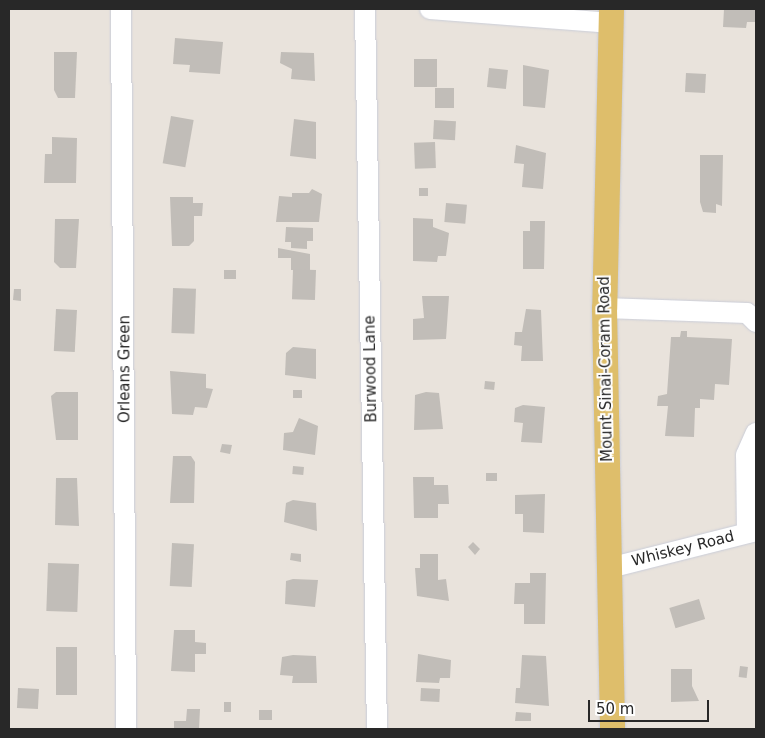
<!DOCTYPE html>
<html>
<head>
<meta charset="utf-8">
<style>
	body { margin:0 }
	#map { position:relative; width:765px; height:738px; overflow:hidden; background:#e9e3dc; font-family:"DejaVu Sans",sans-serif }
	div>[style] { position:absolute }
	.building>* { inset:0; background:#c1bdb8; transform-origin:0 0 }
	.roads { filter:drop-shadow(0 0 1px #cacdd8) drop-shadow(0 0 1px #cacdd8) }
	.minor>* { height:20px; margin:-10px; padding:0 10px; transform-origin:10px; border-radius:10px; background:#fff }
	.major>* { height:25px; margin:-12.5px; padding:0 12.5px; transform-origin:12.5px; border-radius:12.5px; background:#debe6b }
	span { translate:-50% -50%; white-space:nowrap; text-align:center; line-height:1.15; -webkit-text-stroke:4px #fff; paint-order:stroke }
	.street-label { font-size:15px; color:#282828 }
	.frame { position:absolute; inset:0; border:10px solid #282828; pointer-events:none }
	.scale { position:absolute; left:588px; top:700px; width:121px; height:22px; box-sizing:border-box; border:2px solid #282828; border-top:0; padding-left:6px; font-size:15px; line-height:18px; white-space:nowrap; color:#282828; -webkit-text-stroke:4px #fff; paint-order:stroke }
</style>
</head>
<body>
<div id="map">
	<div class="building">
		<i style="clip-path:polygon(724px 9px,756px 9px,756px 22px,747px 22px,746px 28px,723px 27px)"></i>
		<i style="clip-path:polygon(175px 38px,223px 42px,220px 74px,189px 72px,190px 65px,173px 64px)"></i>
		<i style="clip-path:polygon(54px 52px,77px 52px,75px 98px,58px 98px,54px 90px)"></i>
		<i style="clip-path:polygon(281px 52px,314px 53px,315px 81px,291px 79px,292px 69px,280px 63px)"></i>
		<i style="left:414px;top:59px;width:23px;height:28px"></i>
		<i style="clip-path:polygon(523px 65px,549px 70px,545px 108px,523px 106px)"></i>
		<i style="left:489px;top:68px;width:19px;height:19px;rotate:6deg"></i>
		<i style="left:686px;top:73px;width:20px;height:19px;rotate:3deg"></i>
		<i style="left:454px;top:88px;width:20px;height:19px;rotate:90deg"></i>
		<i style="left:171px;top:116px;width:23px;height:48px;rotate:10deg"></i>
		<i style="clip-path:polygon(294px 119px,316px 122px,316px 159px,290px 156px)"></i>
		<i style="left:434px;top:120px;width:22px;height:19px;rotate:3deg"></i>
		<i style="clip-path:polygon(52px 137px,77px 138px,76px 183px,44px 183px,45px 154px,52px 154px)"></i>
		<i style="left:435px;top:142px;width:26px;height:21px;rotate:88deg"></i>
		<i style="clip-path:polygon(516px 145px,546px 153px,543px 189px,522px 187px,524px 164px,514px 163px)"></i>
		<i style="clip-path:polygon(700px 155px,723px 155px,722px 206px,716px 204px,716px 213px,703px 212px,700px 202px)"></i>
		<i style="left:419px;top:188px;width:9px;height:8px"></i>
		<i style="clip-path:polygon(312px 189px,322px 194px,319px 222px,276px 222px,279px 196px,292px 197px,292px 193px,309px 193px)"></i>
		<i style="clip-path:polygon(170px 197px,193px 197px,193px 203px,203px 203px,202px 216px,194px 216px,194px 241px,189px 246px,172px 246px)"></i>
		<i style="left:446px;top:203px;width:21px;height:19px;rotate:5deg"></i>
		<i style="clip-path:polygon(413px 218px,433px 219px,433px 227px,449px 233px,446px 256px,438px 256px,437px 262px,413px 261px)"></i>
		<i style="clip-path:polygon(55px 219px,79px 219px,76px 268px,60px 268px,54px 262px)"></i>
		<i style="clip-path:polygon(530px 221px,545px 221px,544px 269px,523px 269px,523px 231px,530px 231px)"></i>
		<i style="clip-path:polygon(286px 227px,313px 228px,313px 241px,307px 241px,307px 249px,291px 248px,291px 242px,285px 242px)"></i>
		<i style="clip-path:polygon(278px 248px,310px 254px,310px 270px,291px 270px,291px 258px,278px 258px)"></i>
		<i style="left:224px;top:270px;width:12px;height:9px"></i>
		<i style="left:316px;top:270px;width:30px;height:23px;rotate:92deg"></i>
		<i style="left:173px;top:288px;width:23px;height:45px;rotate:2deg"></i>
		<i style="clip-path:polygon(14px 289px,21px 289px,21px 301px,13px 300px)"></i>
		<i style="clip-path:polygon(422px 296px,449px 296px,446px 339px,413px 340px,413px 319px,424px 318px)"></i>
		<i style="left:56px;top:309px;width:21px;height:42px;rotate:3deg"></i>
		<i style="clip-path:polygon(526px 309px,541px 310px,543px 361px,521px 361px,522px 346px,514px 345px,515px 332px,522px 332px)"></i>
		<i style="clip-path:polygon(681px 331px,687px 331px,687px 337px,732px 339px,729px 385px,715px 384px,714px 400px,700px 399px,700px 408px,695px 408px,694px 437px,665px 436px,668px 406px,657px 406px,658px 396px,667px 394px,671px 337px,680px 337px)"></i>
		<i style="clip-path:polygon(293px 347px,316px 349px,316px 379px,285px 375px,286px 353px)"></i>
		<i style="clip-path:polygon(170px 371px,206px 374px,206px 388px,213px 389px,207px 408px,195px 407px,193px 415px,172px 414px)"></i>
		<i style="left:485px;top:381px;width:10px;height:8px;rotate:6deg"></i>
		<i style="left:293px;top:390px;width:9px;height:8px"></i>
		<i style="clip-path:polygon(56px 392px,78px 392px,78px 440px,56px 440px,51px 396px)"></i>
		<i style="clip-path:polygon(426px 392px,439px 393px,443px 429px,414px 430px,415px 395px)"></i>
		<i style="clip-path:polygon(523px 405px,545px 407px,542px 443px,521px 442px,523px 423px,514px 422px,515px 408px)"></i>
		<i style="clip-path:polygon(299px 418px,318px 426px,315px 455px,283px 450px,284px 433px,293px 432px)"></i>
		<i style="clip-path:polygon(222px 444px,232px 445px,230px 454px,220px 452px)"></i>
		<i style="clip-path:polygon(173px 456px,191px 456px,195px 462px,194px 503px,170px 503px)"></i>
		<i style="left:293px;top:466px;width:11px;height:8px;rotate:5deg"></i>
		<i style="left:486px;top:473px;width:11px;height:8px"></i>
		<i style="clip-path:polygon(413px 477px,434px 477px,434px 485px,448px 485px,449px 504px,438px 504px,438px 518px,414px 518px)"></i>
		<i style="clip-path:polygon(56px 478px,77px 478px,79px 526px,55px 525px)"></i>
		<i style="clip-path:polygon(545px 494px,544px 533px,523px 532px,523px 514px,515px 514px,515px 495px)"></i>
		<i style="clip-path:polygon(293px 500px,316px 503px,317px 531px,284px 522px,286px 503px)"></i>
		<i style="clip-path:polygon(473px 542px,480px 549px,475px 555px,468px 547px)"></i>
		<i style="left:172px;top:543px;width:22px;height:43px;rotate:3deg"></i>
		<i style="clip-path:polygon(291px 553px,301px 554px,301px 562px,290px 560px)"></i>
		<i style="clip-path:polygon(420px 554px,438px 554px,438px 580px,446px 579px,449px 601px,417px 596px,415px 568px,420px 568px)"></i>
		<i style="left:48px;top:563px;width:31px;height:48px;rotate:2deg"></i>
		<i style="clip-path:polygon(530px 573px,546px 573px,545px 624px,524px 624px,524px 604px,514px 604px,515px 583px,530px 583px)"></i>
		<i style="clip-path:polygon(293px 579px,318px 580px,315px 607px,285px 604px,286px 581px)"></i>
		<i style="left:699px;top:599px;width:21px;height:31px;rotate:73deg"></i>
		<i style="clip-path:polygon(174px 630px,195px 630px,195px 642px,206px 643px,206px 654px,195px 654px,195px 672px,171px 671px)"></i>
		<i style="left:56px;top:647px;width:21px;height:48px"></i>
		<i style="clip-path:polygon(418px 654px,451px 660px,450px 678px,440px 678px,439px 683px,416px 682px)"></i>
		<i style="clip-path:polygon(293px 655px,316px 656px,317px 683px,292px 683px,293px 676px,280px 675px,282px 657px)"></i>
		<i style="clip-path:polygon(522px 655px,546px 656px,549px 706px,515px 703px,516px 688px,520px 688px)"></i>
		<i style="left:740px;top:666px;width:8px;height:11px;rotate:7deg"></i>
		<i style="clip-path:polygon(671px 669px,692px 669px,692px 686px,699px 701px,671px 702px)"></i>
		<i style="left:18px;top:688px;width:21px;height:20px;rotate:3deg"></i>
		<i style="left:421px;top:688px;width:19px;height:13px;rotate:3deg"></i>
		<i style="left:224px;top:702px;width:7px;height:10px"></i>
		<i style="clip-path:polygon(187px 709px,200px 709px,199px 729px,174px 729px,174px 721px,186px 721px)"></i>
		<i style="left:259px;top:710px;width:13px;height:10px"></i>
		<i style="clip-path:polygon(516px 712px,531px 713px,531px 721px,515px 721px)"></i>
	</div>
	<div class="roads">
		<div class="minor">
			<i style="left:121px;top:9px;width:720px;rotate:89.6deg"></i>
			<i style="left:365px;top:9px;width:720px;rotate:89.05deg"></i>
			<i style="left:430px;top:9px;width:182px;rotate:4.4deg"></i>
			<i style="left:604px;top:308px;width:143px;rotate:2deg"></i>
			<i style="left:747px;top:313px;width:13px;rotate:45deg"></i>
			<i style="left:747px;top:533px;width:78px;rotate:-90.7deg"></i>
			<i style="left:746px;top:455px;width:24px;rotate:-66deg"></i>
			<i style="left:609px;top:568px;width:152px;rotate:-14.1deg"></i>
		</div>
		<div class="major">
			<i style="left:611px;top:9px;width:299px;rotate:91.3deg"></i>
			<i style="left:604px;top:308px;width:421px;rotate:88.9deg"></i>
		</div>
	</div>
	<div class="street-label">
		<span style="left:125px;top:369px;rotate:-90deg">Orleans Green</span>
		<span style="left:371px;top:369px;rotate:-91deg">Burwood Lane</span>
		<span style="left:606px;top:369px;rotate:-91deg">Mount Sinai-Coram Road</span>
		<span style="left:683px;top:549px;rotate:-14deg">Whiskey Road</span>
	</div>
	<div class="frame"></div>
	<div class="scale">50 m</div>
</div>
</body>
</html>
